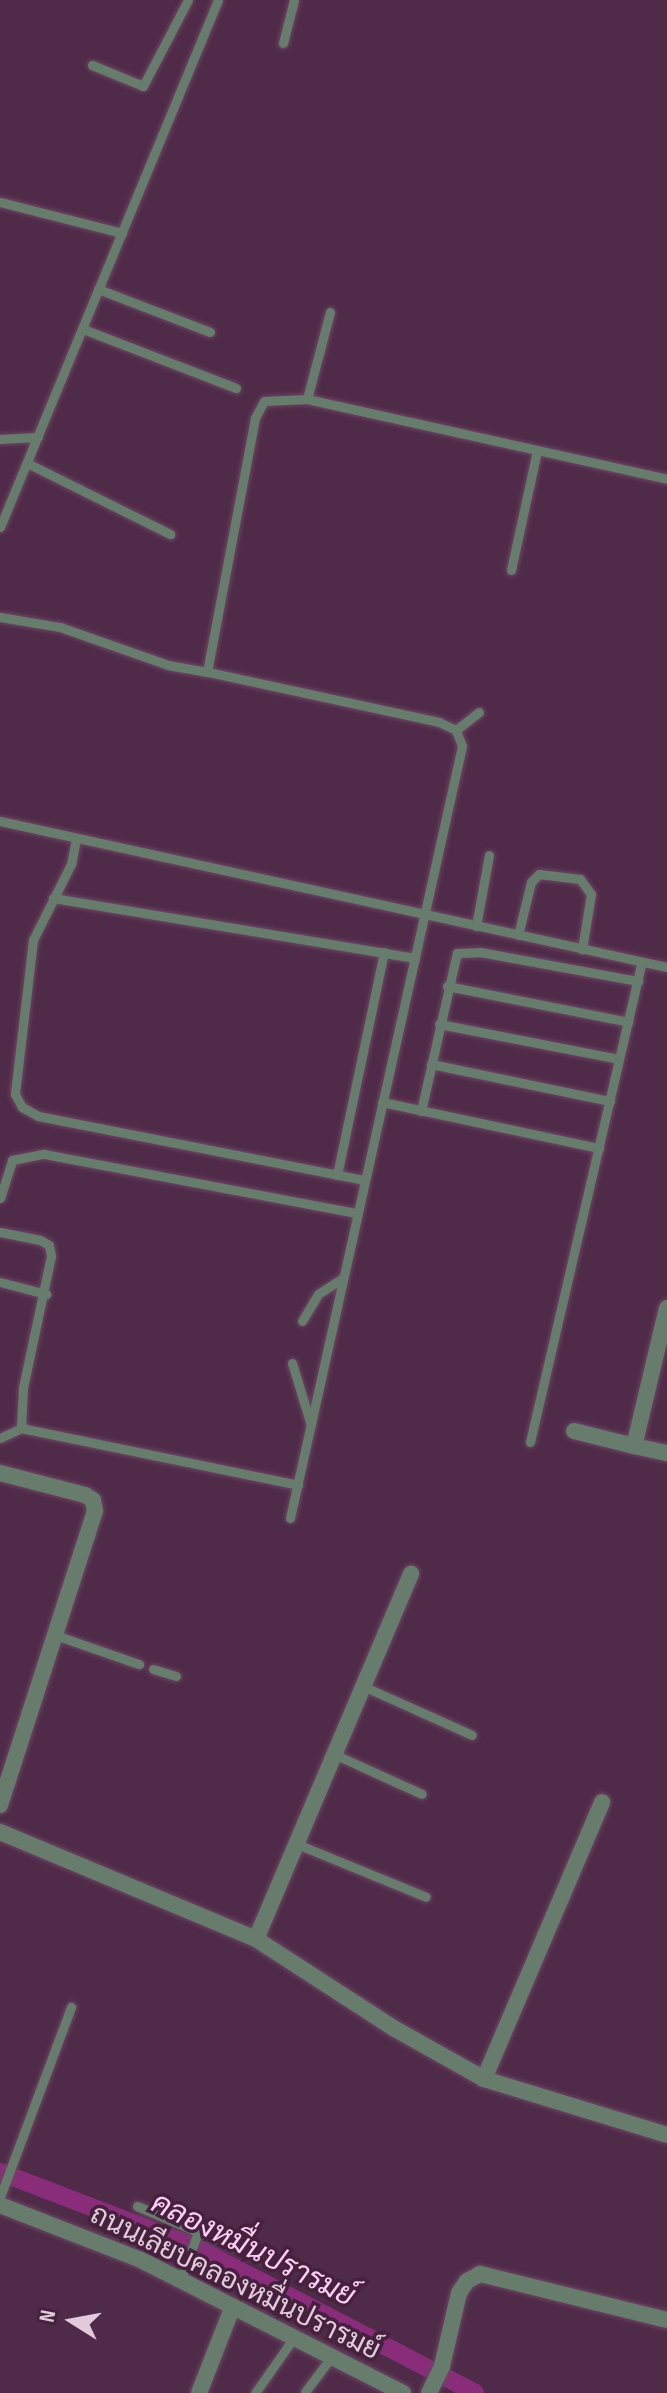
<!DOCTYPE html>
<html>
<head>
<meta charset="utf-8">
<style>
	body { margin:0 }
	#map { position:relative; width:667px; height:2393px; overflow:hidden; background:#502b49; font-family:"Sofia Sans Condensed",Sarabun,sans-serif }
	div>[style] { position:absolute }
	.canal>* { height:18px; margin:-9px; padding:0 9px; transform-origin:9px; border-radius:9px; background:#892d7b }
	.roads { filter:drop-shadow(0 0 2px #6a4863) drop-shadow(0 0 2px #6a4863) }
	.lane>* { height:9px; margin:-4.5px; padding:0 4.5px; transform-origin:4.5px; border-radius:4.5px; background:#687c6e }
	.street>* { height:16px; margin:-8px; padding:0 8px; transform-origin:8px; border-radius:8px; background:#687c6e }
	span { translate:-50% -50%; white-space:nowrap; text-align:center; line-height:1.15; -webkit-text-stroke:7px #45213e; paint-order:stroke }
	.street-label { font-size:28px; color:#e2cadc }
	.water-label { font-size:30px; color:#fecdf3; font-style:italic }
	.north { position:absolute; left:32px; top:2281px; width:80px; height:80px; -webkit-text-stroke:6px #45213e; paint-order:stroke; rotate:281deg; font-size:22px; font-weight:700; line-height:32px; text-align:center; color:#e2cadc }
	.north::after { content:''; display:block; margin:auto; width:28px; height:36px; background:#e2cadc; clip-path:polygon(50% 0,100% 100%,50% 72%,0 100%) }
</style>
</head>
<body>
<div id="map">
	<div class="canal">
		<i style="left:0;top:2172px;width:207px;rotate:21deg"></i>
		<i style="left:193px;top:2246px;width:318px;rotate:27.5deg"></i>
	</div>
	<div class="roads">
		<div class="lane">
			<i style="left:283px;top:43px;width:44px;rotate:-75.7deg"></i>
			<i style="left:92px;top:65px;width:55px;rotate:22.4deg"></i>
			<i style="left:143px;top:86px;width:97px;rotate:-62.4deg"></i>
			<i style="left:0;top:202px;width:126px;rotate:14.3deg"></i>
			<i style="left:98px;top:289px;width:120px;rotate:21deg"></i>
			<i style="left:83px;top:329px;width:164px;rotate:21.1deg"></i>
			<i style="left:307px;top:399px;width:90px;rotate:-75.2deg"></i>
			<i style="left:0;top:439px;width:38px;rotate:-3deg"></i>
			<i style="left:27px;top:463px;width:160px;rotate:26.4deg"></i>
			<i style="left:0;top:527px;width:570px;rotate:-67.53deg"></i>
			<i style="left:511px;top:570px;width:122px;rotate:-77.7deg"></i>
			<i style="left:0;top:617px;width:61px;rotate:9.5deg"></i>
			<i style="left:60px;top:627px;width:114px;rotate:19.4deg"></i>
			<i style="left:168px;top:665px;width:40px;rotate:10deg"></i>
			<i style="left:456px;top:730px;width:29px;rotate:-38deg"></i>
			<i style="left:0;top:821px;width:683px;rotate:12.35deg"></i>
			<i style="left:76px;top:839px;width:25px;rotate:101deg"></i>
			<i style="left:71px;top:864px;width:85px;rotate:116.6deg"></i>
			<i style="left:33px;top:940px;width:155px;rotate:96.7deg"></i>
			<i style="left:15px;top:1094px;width:15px;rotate:62deg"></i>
			<i style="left:22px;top:1107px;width:18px;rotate:29deg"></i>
			<i style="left:38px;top:1116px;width:333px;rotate:11.1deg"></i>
			<i style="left:53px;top:898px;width:367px;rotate:9.4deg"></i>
			<i style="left:476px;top:926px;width:72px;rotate:-79.6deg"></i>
			<i style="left:518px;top:935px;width:55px;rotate:-76.2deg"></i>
			<i style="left:531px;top:882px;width:11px;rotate:-45deg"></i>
			<i style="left:539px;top:874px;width:41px;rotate:7deg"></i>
			<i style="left:580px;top:879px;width:19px;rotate:54deg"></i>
			<i style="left:591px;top:894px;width:56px;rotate:99.3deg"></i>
			<i style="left:447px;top:986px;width:185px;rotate:11.2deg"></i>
			<i style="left:439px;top:1024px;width:183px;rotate:11deg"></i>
			<i style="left:431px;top:1064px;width:183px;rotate:11.7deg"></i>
			<i style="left:382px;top:1102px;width:222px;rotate:12deg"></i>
			<i style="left:421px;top:1111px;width:162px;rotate:-77.2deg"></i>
			<i style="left:457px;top:953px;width:23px;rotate:-2deg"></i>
			<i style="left:480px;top:952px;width:161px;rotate:10.4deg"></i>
			<i style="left:337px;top:1175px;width:228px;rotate:-78.1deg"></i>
			<i style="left:0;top:1198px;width:40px;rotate:-72deg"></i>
			<i style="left:12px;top:1160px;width:33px;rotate:-11deg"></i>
			<i style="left:44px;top:1154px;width:319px;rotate:10.7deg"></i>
			<i style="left:0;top:1232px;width:41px;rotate:11.3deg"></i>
			<i style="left:40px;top:1240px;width:10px;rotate:29deg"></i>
			<i style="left:49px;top:1245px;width:11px;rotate:80deg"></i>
			<i style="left:51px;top:1256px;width:135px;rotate:102deg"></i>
			<i style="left:23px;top:1388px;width:40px;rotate:92.9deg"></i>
			<i style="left:0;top:1282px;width:48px;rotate:14.6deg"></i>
			<i style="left:302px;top:1321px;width:31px;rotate:-59deg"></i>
			<i style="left:318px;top:1294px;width:30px;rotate:-33deg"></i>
			<i style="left:292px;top:1363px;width:65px;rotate:73deg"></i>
			<i style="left:0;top:1438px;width:23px;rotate:-25deg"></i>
			<i style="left:21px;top:1428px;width:283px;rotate:11.6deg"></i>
			<i style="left:530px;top:1442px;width:493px;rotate:-76.9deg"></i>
			<i style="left:290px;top:1518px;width:791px;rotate:-77.44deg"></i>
			<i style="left:462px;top:746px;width:17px;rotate:-111deg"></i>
			<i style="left:456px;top:730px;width:19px;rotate:-155deg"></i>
			<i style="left:439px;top:722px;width:237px;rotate:-167.8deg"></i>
			<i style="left:207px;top:672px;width:258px;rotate:-79.3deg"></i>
			<i style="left:255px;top:418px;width:19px;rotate:-62deg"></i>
			<i style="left:264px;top:401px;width:43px;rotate:-2.7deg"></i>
			<i style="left:307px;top:399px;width:369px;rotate:12.5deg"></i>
			<i style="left:58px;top:1636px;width:86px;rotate:19.1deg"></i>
			<i style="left:153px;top:1669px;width:24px;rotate:17deg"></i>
			<i style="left:365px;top:1687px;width:117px;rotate:24.2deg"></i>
			<i style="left:336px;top:1755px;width:94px;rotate:24.4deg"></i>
			<i style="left:297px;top:1844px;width:139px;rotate:22.3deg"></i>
			<i style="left:0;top:2197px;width:203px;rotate:-69.5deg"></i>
			<i style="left:137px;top:2206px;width:66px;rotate:23.1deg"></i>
			<i style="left:198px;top:2232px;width:50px;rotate:109.9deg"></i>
			<i style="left:198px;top:2232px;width:71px;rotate:22.2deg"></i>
			<i style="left:305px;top:2392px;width:45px;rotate:-53.1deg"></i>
			<i style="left:255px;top:2393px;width:70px;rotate:-54.9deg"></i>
		</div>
		<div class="street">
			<i style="left:667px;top:1308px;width:142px;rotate:103.4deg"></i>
			<i style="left:634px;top:1446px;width:34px;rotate:12deg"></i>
			<i style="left:574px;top:1431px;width:62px;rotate:14deg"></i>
			<i style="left:0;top:1473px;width:88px;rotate:14.5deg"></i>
			<i style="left:85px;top:1495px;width:9px;rotate:32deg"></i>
			<i style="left:93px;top:1500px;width:11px;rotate:80deg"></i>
			<i style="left:95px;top:1511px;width:309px;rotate:107.9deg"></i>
			<i style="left:0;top:1832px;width:277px;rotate:22.7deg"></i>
			<i style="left:256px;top:1939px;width:166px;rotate:32.9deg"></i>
			<i style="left:395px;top:2029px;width:102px;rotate:29.3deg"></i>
			<i style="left:484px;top:2079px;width:191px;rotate:17deg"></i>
			<i style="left:256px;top:1939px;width:397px;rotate:-67deg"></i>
			<i style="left:484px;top:2079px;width:301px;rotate:-66.9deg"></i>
			<i style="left:0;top:2205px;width:151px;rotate:21.3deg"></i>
			<i style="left:141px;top:2260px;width:294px;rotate:26.9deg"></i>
			<i style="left:199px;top:2393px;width:93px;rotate:-68.7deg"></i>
			<i style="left:429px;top:2393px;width:30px;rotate:-64deg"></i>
			<i style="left:442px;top:2366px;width:75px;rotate:-76.9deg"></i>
			<i style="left:459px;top:2293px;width:14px;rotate:-56deg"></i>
			<i style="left:467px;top:2281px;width:15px;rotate:-28deg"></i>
			<i style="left:480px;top:2274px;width:193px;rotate:13.8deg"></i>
		</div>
	</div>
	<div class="street-label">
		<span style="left:235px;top:2283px;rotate:26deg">ถนนเลียบคลองหมื่นปรารมย์</span>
	</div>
	<div class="water-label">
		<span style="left:253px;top:2250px;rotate:26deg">คลองหมื่นปรารมย์</span>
	</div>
	<div class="north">N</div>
</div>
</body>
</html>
